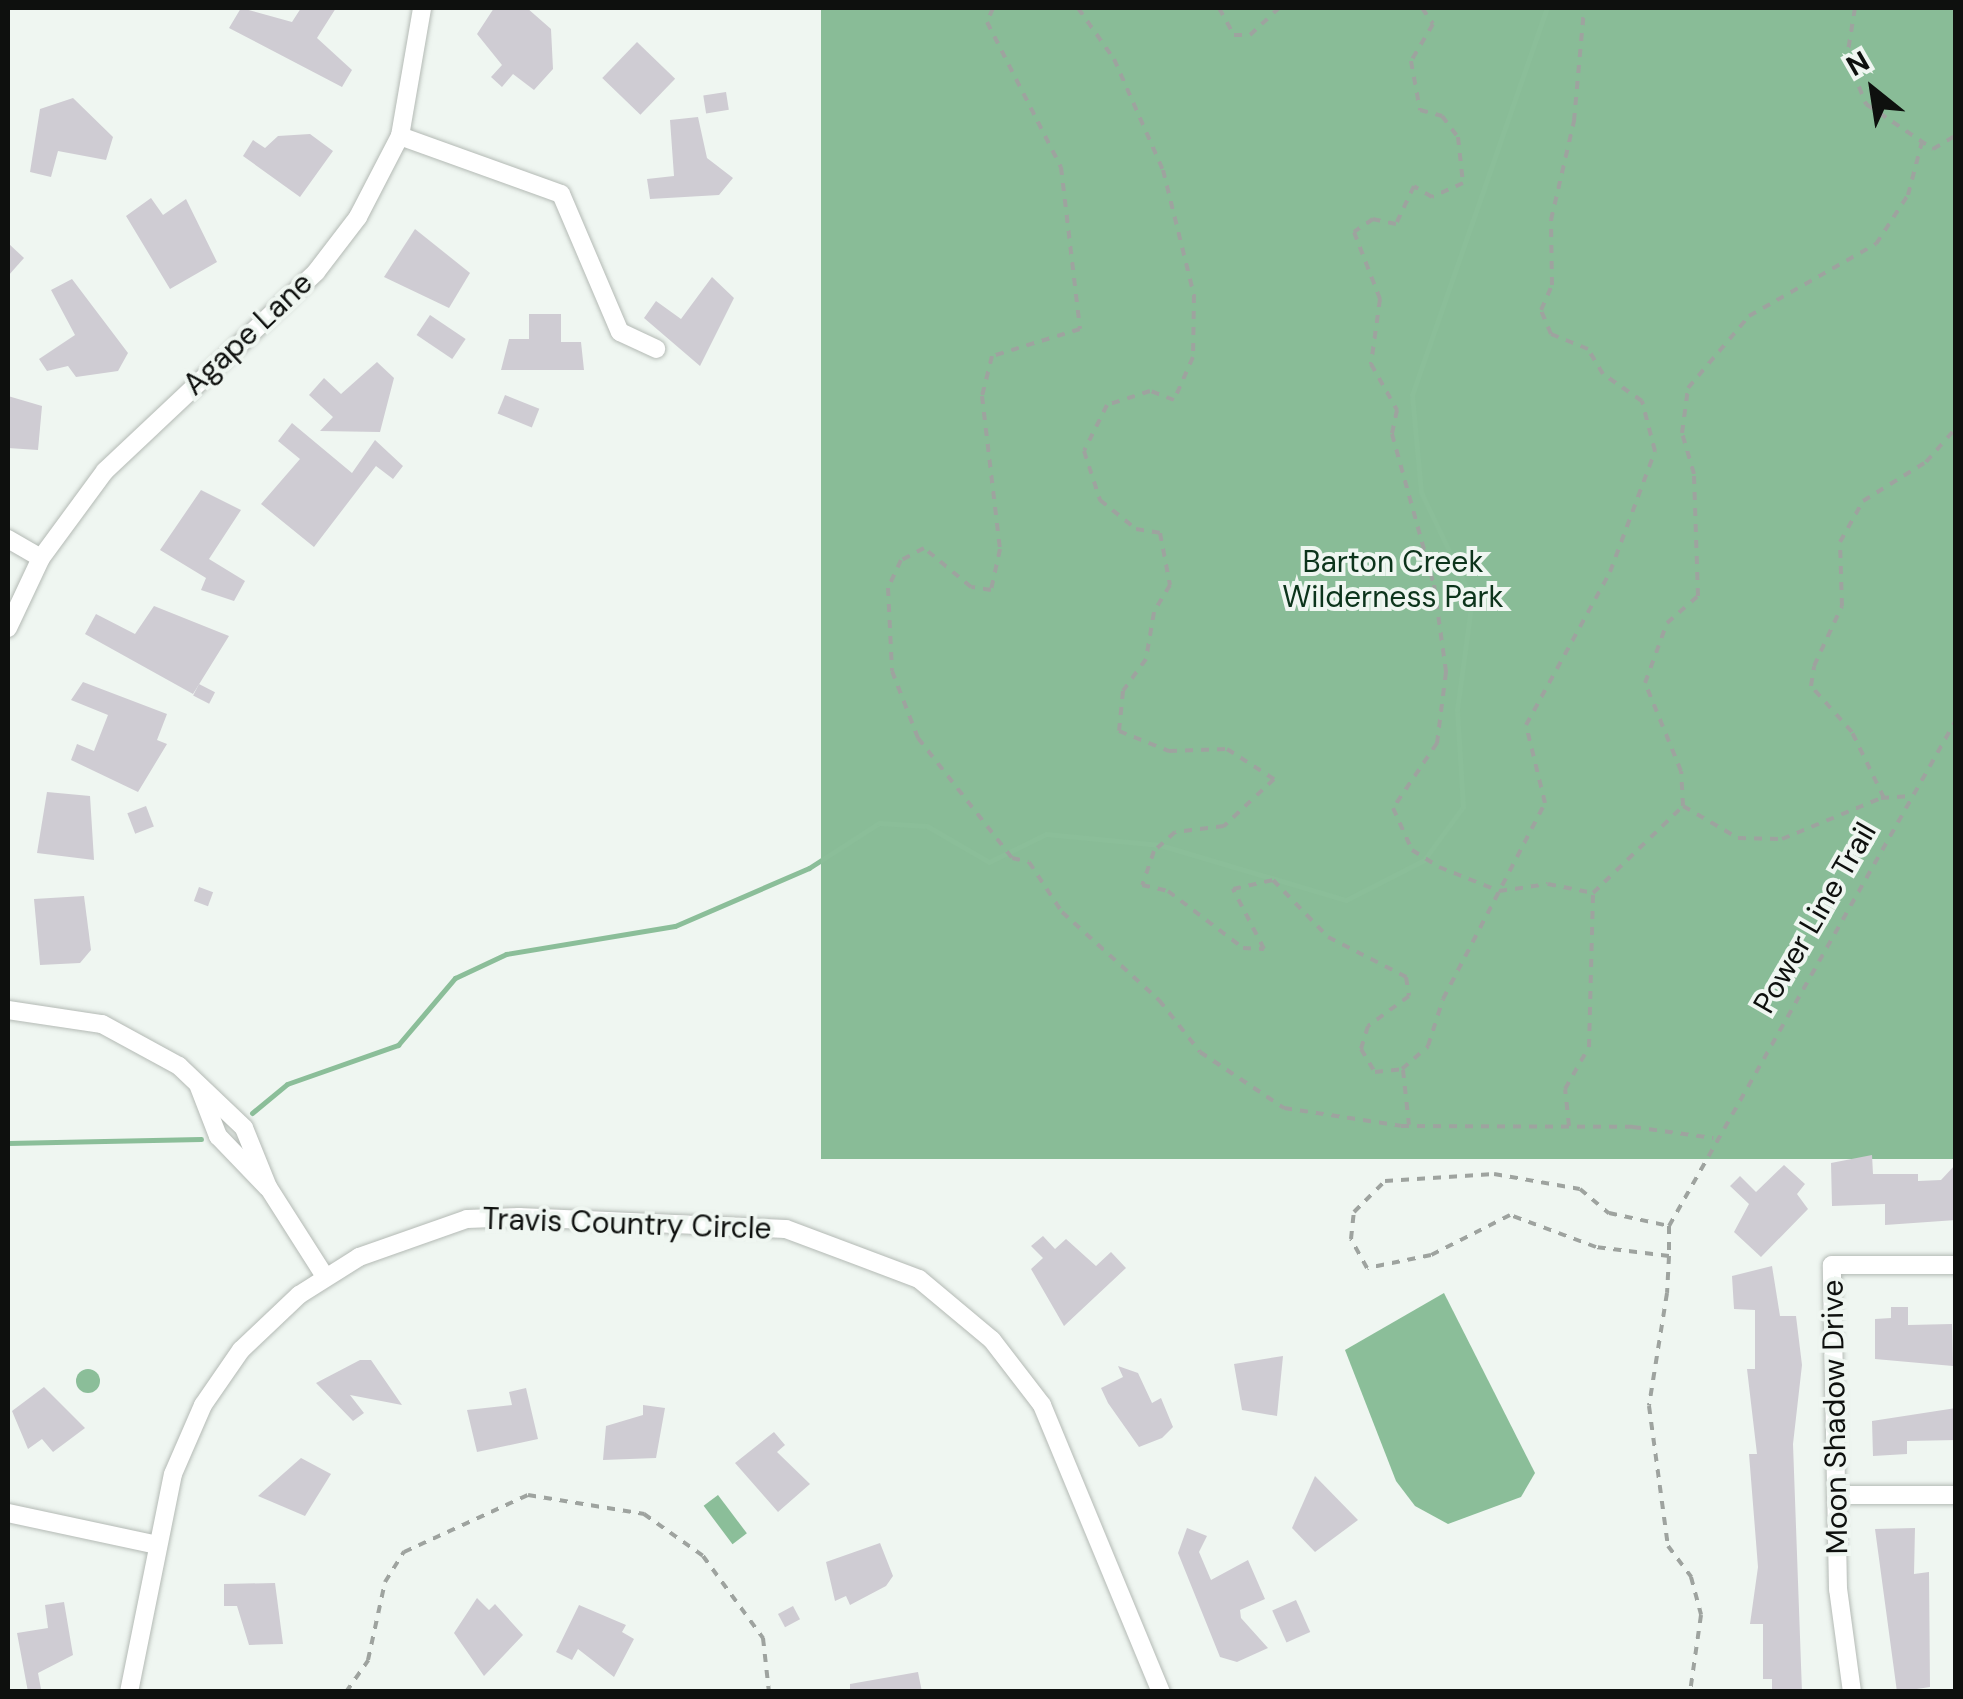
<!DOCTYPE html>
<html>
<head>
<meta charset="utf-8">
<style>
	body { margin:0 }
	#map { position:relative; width:1963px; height:1699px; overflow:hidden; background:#eff6f1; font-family:"DM Sans",sans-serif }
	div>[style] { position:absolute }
	.forest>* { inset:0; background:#89bc97; transform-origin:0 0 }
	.water>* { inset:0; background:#8bbe99; transform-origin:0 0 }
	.round { border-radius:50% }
	.stream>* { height:5px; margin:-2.5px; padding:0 2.5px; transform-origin:2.5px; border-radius:2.5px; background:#8bbe99 }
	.building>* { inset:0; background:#cfccd3; transform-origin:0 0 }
	.path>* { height:4px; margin-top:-2px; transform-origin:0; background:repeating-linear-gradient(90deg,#9ea39f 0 8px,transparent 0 16px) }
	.roads { filter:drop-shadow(0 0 2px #b4bab5) drop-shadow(0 0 2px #b4bab5) }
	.minor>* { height:18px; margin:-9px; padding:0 9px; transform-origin:9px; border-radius:9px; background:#fff }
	span { translate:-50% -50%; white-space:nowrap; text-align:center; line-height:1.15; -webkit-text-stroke:8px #eff6f1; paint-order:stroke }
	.street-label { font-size:30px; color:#0e100e }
	.park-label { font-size:30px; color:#0c341b }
	.frame { position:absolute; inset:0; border:10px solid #0e100e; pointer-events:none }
	.north { position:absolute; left:1823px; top:40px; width:100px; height:100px; -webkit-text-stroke:8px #eff6f1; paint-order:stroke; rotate:330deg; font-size:28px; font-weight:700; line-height:40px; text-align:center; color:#0e100e }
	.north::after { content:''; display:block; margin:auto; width:35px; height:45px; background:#0e100e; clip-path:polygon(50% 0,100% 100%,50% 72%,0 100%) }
</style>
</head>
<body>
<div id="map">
	<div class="forest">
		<i style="left:821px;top:8px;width:1134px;height:1151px"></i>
	</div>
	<div class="water">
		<i style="clip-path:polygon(1444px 1293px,1535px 1473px,1521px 1497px,1448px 1524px,1415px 1506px,1396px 1481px,1345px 1350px)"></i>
		<i class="round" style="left:76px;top:1369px;width:24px;height:24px"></i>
		<i style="left:718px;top:1495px;width:48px;height:18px;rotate:53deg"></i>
	</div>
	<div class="stream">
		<i style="left:252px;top:1113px;width:45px;rotate:-39.6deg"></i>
		<i style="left:287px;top:1084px;width:118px;rotate:-19.4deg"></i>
		<i style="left:398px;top:1045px;width:88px;rotate:-49.6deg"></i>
		<i style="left:455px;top:978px;width:56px;rotate:-25.2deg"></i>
		<i style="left:506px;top:954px;width:171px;rotate:-9.4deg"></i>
		<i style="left:675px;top:926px;width:146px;rotate:-23.4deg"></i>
		<i style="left:809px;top:868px;width:83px;rotate:-32.7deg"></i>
		<i style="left:879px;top:823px;width:48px;rotate:3.6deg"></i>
		<i style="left:927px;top:826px;width:72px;rotate:30.1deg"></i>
		<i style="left:989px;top:862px;width:64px;rotate:-26.2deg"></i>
		<i style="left:1046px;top:834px;width:115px;rotate:5.5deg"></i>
		<i style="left:1160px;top:845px;width:194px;rotate:16.5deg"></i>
		<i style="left:1346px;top:900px;width:88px;rotate:-27.1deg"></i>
		<i style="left:1424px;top:860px;width:66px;rotate:-53.7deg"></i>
		<i style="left:1463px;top:807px;width:97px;rotate:-93.5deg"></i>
		<i style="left:1457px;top:710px;width:112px;rotate:-82.3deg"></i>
		<i style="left:1472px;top:599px;width:119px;rotate:-115.5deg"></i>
		<i style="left:1421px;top:492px;width:97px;rotate:-95.3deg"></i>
		<i style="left:1412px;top:395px;width:410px;rotate:-70.8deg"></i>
		<i style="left:8px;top:1143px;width:193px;rotate:-1.2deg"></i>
	</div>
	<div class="building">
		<i style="clip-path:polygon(241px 8px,292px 22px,301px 8px,336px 8px,317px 38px,352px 70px,342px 87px,229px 28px)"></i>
		<i style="clip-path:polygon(494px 8px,527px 8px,551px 29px,553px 69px,534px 90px,513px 74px,502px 87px,491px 77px,502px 65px,477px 34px)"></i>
		<i style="left:637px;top:42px;width:53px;height:50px;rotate:44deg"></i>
		<i style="left:726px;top:92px;width:18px;height:23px;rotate:81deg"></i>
		<i style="clip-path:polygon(73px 98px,113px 137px,106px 160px,58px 151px,51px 177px,30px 172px,40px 109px)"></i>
		<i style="clip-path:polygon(698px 117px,707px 158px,733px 178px,719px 195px,650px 199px,647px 179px,674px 176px,670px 120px)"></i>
		<i style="clip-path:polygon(310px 134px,333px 151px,300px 197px,243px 156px,253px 140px,265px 148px,278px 136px)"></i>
		<i style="clip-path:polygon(151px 198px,163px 215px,186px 199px,217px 262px,170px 289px,126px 216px)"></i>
		<i style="clip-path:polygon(415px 229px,470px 273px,449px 308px,384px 277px)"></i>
		<i style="clip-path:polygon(8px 243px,24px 258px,8px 276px)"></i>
		<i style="clip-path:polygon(712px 277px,734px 298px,700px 366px,644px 318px,656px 301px,681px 319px)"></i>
		<i style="clip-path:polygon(72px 279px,128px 353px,118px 371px,76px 377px,68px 366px,47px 371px,39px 359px,75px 335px,51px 290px)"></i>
		<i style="clip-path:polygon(529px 314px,561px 314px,561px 342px,581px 342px,584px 370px,501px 370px,509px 339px,529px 339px)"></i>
		<i style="left:430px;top:315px;width:43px;height:24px;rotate:34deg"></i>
		<i style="clip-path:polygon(377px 362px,394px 378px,380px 432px,320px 431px,333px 417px,309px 395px,324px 378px,341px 394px)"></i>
		<i style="left:505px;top:395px;width:37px;height:20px;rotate:22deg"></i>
		<i style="clip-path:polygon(8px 396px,42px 406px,38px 450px,8px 448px)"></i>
		<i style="clip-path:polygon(292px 423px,352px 473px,375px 440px,403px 466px,393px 479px,376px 466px,314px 547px,261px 504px,300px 459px,278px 441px)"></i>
		<i style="clip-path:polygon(201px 490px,241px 510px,209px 559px,245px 581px,234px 601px,201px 590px,206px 578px,160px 550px)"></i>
		<i style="clip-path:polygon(154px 606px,229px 636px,193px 694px,85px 634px,96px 614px,135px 634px)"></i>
		<i style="clip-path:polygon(83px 682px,167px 714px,157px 740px,167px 744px,138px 792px,71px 760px,77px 744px,94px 751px,108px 715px,71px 700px)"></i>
		<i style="left:199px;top:684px;width:18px;height:13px;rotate:27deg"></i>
		<i style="clip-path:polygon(47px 792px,90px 796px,94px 860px,37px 853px)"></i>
		<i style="left:146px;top:806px;width:22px;height:20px;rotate:69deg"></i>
		<i style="left:199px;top:887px;width:15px;height:15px;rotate:20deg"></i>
		<i style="clip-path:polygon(84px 896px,91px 950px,80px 963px,40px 965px,34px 899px)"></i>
		<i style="clip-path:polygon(1872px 1155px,1873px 1174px,1918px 1174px,1918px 1181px,1941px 1180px,1956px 1164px,1956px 1220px,1885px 1225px,1885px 1204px,1832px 1206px,1831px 1163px)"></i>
		<i style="clip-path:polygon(1784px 1165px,1805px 1184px,1797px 1194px,1808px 1209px,1761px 1257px,1734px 1232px,1749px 1204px,1730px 1186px,1740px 1176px,1756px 1192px)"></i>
		<i style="clip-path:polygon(1043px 1236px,1055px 1249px,1066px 1239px,1096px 1266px,1111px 1252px,1126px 1268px,1064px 1326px,1031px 1269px,1043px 1258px,1031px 1246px)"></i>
		<i style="clip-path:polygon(1772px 1266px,1780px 1316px,1796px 1316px,1802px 1365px,1793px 1444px,1802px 1692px,1772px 1692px,1772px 1679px,1763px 1679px,1763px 1624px,1750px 1624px,1758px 1567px,1749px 1454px,1757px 1454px,1747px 1369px,1755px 1369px,1755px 1310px,1734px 1309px,1732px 1276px)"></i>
		<i style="clip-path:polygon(1891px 1307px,1908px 1307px,1908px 1325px,1952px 1324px,1953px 1366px,1875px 1359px,1875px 1319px,1891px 1318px)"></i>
		<i style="clip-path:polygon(1283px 1356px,1277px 1416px,1242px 1410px,1234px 1364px)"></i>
		<i style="clip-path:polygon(360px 1360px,371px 1360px,402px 1405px,350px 1395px,364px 1413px,353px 1421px,316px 1383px)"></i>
		<i style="clip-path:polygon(1118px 1366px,1138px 1373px,1152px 1403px,1161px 1398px,1173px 1427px,1162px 1438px,1139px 1447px,1108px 1403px,1101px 1388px,1123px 1377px)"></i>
		<i style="clip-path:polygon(44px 1387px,85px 1428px,53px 1452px,42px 1439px,28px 1449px,12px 1411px)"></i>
		<i style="clip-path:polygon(526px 1388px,538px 1439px,477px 1452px,467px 1410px,512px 1405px,509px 1392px)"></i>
		<i style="clip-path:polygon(643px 1405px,665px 1408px,656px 1458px,603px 1460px,606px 1426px,643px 1415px)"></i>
		<i style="clip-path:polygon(1956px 1408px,1956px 1440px,1907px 1441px,1907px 1454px,1873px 1456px,1872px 1421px)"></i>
		<i style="clip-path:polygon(774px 1432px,785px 1445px,777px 1452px,810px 1484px,778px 1512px,735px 1463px)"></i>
		<i style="clip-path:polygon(301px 1458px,331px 1474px,305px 1516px,258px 1496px)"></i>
		<i style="clip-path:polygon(1315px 1476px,1358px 1520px,1315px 1552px,1292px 1528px)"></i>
		<i style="clip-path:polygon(1187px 1528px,1207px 1536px,1199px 1552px,1211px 1580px,1248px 1560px,1265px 1599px,1240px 1610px,1241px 1618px,1268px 1648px,1237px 1662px,1220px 1657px,1178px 1553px)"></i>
		<i style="clip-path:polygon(1915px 1528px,1914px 1574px,1929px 1572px,1930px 1687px,1897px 1692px,1875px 1529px)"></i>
		<i style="clip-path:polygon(880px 1543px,893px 1576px,886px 1586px,850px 1605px,846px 1596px,835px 1601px,826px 1562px)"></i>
		<i style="clip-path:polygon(275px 1583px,283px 1644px,249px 1645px,237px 1606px,224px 1606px,224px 1584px)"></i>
		<i style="clip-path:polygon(477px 1598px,489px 1610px,495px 1604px,523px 1635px,484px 1676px,454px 1633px)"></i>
		<i style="left:1296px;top:1600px;width:35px;height:26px;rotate:66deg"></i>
		<i style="clip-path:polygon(64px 1602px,73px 1655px,38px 1673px,41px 1689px,28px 1692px,17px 1633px,48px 1628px,45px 1605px)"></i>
		<i style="clip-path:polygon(579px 1605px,626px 1625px,622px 1632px,634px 1639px,614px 1677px,578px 1649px,572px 1660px,556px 1652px)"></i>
		<i style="left:793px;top:1606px;width:15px;height:17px;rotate:62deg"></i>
		<i style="clip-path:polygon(918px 1672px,922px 1692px,850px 1692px,850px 1684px)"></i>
	</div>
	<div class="path">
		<i style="left:993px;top:8px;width:15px;rotate:113deg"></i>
		<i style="left:987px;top:22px;width:163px;rotate:63deg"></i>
		<i style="left:1061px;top:167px;width:163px;rotate:83.3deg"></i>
		<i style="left:1080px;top:329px;width:92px;rotate:162.9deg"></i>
		<i style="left:992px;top:356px;width:41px;rotate:104deg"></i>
		<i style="left:982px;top:396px;width:154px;rotate:83.3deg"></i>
		<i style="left:1000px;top:549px;width:42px;rotate:102.4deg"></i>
		<i style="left:991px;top:590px;width:20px;rotate:-171deg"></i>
		<i style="left:971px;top:587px;width:61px;rotate:-140.3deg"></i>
		<i style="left:924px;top:548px;width:26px;rotate:152deg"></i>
		<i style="left:901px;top:560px;width:31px;rotate:115deg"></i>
		<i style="left:888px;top:588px;width:83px;rotate:87.2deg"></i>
		<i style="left:892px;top:671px;width:72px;rotate:68.8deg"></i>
		<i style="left:918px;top:738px;width:152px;rotate:51.9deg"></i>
		<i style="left:1012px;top:858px;width:17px;rotate:13deg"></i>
		<i style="left:1029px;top:862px;width:60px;rotate:56.6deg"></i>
		<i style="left:1062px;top:912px;width:131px;rotate:42.2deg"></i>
		<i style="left:1159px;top:1000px;width:66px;rotate:51.7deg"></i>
		<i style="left:1200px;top:1052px;width:101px;rotate:33.7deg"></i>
		<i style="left:1284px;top:1108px;width:118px;rotate:8.7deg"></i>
		<i style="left:1401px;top:1126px;width:232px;rotate:0.2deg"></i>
		<i style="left:1633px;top:1127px;width:81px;rotate:7.8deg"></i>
		<i style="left:1078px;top:8px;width:62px;rotate:54.8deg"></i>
		<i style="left:1114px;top:59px;width:121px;rotate:66.2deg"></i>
		<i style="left:1163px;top:170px;width:129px;rotate:76.1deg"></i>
		<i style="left:1194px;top:295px;width:62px;rotate:90.9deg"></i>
		<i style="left:1193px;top:357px;width:47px;rotate:113.8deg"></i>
		<i style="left:1174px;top:400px;width:26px;rotate:-159deg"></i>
		<i style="left:1150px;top:391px;width:45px;rotate:162deg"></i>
		<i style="left:1107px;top:405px;width:51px;rotate:116.6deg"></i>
		<i style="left:1084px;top:451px;width:52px;rotate:71.9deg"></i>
		<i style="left:1100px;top:500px;width:46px;rotate:38.9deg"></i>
		<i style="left:1136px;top:529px;width:24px;rotate:9deg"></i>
		<i style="left:1160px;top:533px;width:53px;rotate:79.1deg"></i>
		<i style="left:1170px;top:585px;width:31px;rotate:121deg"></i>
		<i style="left:1154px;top:612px;width:48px;rotate:99.7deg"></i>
		<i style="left:1146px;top:659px;width:39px;rotate:126deg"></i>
		<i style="left:1123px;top:691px;width:40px;rotate:95.7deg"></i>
		<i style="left:1119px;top:731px;width:54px;rotate:21.8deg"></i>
		<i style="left:1169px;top:751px;width:58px;rotate:-2deg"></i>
		<i style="left:1227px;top:749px;width:56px;rotate:32.6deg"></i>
		<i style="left:1274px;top:779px;width:69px;rotate:136.8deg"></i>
		<i style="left:1224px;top:826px;width:49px;rotate:173deg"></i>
		<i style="left:1175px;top:832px;width:28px;rotate:138deg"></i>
		<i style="left:1154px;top:851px;width:36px;rotate:109deg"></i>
		<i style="left:1142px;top:885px;width:27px;rotate:13deg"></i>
		<i style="left:1168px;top:891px;width:94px;rotate:37.2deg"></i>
		<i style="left:1243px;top:948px;width:21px;rotate:3deg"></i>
		<i style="left:1264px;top:949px;width:68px;rotate:-117.3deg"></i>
		<i style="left:1233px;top:889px;width:41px;rotate:-12.7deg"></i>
		<i style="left:1273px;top:880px;width:79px;rotate:46deg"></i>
		<i style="left:1328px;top:937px;width:88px;rotate:27.1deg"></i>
		<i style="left:1406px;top:977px;width:19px;rotate:81deg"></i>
		<i style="left:1409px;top:996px;width:51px;rotate:143.8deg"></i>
		<i style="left:1368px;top:1026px;width:24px;rotate:107deg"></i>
		<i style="left:1361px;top:1049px;width:27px;rotate:59deg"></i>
		<i style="left:1375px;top:1072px;width:27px;rotate:-6deg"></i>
		<i style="left:1402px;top:1069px;width:35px;rotate:-41deg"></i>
		<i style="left:1428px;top:1046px;width:49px;rotate:-72.3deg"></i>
		<i style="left:1443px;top:999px;width:221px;rotate:-62.5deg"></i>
		<i style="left:1545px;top:803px;width:80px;rotate:-103.7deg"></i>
		<i style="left:1526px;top:725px;width:175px;rotate:-61.2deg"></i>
		<i style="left:1610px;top:572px;width:129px;rotate:-69.6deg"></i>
		<i style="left:1655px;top:451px;width:52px;rotate:-104.6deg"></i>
		<i style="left:1642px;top:401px;width:47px;rotate:-145.3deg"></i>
		<i style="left:1603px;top:374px;width:29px;rotate:-121deg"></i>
		<i style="left:1588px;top:349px;width:40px;rotate:-158deg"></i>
		<i style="left:1551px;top:334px;width:26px;rotate:-113deg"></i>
		<i style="left:1541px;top:310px;width:27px;rotate:-66deg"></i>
		<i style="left:1552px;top:285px;width:65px;rotate:-90.9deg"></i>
		<i style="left:1551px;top:220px;width:102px;rotate:-76.9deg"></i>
		<i style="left:1574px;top:121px;width:113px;rotate:-84.9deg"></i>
		<i style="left:1219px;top:8px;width:31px;rotate:61deg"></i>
		<i style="left:1234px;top:35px;width:16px"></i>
		<i style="left:1250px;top:35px;width:40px;rotate:-43deg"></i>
		<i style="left:1422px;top:8px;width:19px;rotate:55deg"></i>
		<i style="left:1433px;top:24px;width:43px;rotate:120.7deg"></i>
		<i style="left:1411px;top:61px;width:50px;rotate:79.6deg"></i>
		<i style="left:1420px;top:110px;width:23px;rotate:15deg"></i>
		<i style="left:1442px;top:116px;width:26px;rotate:53deg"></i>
		<i style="left:1458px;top:137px;width:46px;rotate:83.8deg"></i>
		<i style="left:1463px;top:183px;width:34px;rotate:156deg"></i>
		<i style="left:1432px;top:197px;width:21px;rotate:-149deg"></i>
		<i style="left:1414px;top:186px;width:42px;rotate:115.3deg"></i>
		<i style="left:1396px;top:224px;width:24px;rotate:-168deg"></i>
		<i style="left:1373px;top:219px;width:23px;rotate:146deg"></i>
		<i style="left:1354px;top:232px;width:72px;rotate:68.8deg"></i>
		<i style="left:1380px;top:299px;width:66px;rotate:97.9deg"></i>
		<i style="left:1371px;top:364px;width:53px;rotate:60.5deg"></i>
		<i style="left:1397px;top:410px;width:25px;rotate:102deg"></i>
		<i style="left:1392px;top:434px;width:157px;rotate:74.5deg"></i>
		<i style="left:1434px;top:585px;width:88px;rotate:82.1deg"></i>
		<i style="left:1446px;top:672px;width:72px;rotate:97.2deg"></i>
		<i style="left:1437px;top:743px;width:78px;rotate:124.1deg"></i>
		<i style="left:1393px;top:808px;width:46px;rotate:65.7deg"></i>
		<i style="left:1412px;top:850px;width:32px;rotate:32deg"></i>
		<i style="left:1439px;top:867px;width:65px;rotate:21.8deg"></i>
		<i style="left:1499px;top:891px;width:49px;rotate:-8.1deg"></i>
		<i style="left:1548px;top:884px;width:46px;rotate:11.3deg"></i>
		<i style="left:1855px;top:8px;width:50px;rotate:99.3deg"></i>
		<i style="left:1847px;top:57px;width:51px;rotate:68deg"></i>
		<i style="left:1866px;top:104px;width:81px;rotate:33.9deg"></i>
		<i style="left:1933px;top:149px;width:27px;rotate:-31deg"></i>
		<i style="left:1884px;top:798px;width:73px;rotate:-115.9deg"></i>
		<i style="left:1852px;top:732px;width:62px;rotate:-131.7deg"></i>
		<i style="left:1811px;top:686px;width:20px;rotate:-81deg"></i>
		<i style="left:1814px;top:666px;width:66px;rotate:-65deg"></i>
		<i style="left:1842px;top:606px;width:64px;rotate:-91.8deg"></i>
		<i style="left:1840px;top:542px;width:47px;rotate:-60.7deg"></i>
		<i style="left:1863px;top:501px;width:74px;rotate:-31.8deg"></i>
		<i style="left:1926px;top:462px;width:45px;rotate:-48.6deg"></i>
		<i style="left:1683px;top:806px;width:64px;rotate:30.2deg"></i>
		<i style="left:1738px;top:838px;width:44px;rotate:1.3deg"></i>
		<i style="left:1782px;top:839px;width:107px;rotate:-22.5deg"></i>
		<i style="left:1881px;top:798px;width:30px;rotate:-4deg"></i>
		<i style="left:1403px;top:1070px;width:55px;rotate:83.8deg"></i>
		<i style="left:1569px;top:1126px;width:37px;rotate:-96deg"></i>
		<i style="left:1565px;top:1089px;width:48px;rotate:-60.3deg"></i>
		<i style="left:1589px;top:1047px;width:154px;rotate:-88.5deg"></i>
		<i style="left:1593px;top:893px;width:125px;rotate:-44deg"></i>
		<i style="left:1683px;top:806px;width:35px;rotate:-93deg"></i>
		<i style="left:1681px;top:771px;width:95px;rotate:-112.2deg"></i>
		<i style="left:1645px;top:683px;width:64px;rotate:-69.9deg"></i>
		<i style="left:1667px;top:623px;width:41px;rotate:-41.1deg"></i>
		<i style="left:1698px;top:596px;width:122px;rotate:-91.9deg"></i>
		<i style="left:1694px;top:474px;width:43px;rotate:-106.3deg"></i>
		<i style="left:1682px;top:433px;width:45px;rotate:-82.4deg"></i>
		<i style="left:1688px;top:388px;width:94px;rotate:-49.7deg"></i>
		<i style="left:1749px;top:316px;width:146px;rotate:-29.6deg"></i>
		<i style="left:1876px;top:244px;width:59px;rotate:-56.9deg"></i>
		<i style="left:1908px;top:195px;width:59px;rotate:-75.3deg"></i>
		<i style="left:1669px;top:1226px;width:582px;rotate:-60.44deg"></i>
		<i style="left:1669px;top:1256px;width:74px;rotate:-173deg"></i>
		<i style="left:1596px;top:1247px;width:92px;rotate:-159.6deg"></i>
		<i style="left:1510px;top:1215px;width:89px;rotate:153.1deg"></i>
		<i style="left:1431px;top:1255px;width:65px;rotate:168.5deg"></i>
		<i style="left:1367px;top:1268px;width:33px;rotate:-119deg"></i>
		<i style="left:1351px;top:1239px;width:27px;rotate:-84deg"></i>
		<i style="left:1354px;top:1212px;width:44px;rotate:-45deg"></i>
		<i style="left:1385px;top:1181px;width:109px;rotate:-3.7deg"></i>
		<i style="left:1494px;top:1174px;width:87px;rotate:9.9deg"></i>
		<i style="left:1580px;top:1189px;width:38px;rotate:40deg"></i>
		<i style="left:1609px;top:1213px;width:61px;rotate:12.2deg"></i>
		<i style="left:1669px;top:1226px;width:30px;rotate:90deg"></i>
		<i style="left:1669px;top:1256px;width:37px;rotate:93deg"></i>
		<i style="left:1667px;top:1293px;width:114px;rotate:99.1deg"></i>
		<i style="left:1649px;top:1406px;width:141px;rotate:82.3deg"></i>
		<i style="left:1668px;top:1546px;width:39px;rotate:53deg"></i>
		<i style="left:1691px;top:1577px;width:39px;rotate:75deg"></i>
		<i style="left:1701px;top:1615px;width:78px;rotate:98.1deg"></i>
		<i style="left:346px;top:1692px;width:39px;rotate:-55deg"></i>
		<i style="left:368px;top:1660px;width:80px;rotate:-77.7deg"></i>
		<i style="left:385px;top:1582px;width:36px;rotate:-58deg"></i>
		<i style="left:404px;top:1552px;width:136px;rotate:-24.7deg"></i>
		<i style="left:528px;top:1495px;width:118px;rotate:9.3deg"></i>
		<i style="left:644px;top:1514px;width:72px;rotate:35.4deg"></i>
		<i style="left:703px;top:1556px;width:102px;rotate:53.8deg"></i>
		<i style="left:763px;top:1638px;width:54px;rotate:83.7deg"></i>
	</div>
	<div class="roads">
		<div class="minor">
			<i style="left:400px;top:136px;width:171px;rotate:19.8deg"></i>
			<i style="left:561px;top:194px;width:150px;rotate:66.9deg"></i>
			<i style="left:620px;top:332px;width:40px;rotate:25deg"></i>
			<i style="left:8px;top:539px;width:38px;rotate:30deg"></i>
			<i style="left:8px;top:628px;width:77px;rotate:-64.8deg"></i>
			<i style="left:41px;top:558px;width:108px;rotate:-53.7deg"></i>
			<i style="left:105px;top:471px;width:290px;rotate:-43.3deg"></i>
			<i style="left:316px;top:272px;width:69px;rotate:-52.6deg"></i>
			<i style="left:358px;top:217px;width:91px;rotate:-62.6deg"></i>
			<i style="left:400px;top:136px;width:130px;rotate:-80.2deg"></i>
			<i style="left:8px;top:1010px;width:95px;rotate:8.5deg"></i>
			<i style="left:102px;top:1024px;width:88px;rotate:28.6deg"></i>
			<i style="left:179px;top:1066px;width:90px;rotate:43.6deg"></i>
			<i style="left:244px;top:1128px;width:64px;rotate:67.9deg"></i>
			<i style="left:268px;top:1187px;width:104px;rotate:57.5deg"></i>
			<i style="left:199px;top:1087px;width:53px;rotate:68.8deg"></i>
			<i style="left:218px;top:1136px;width:71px;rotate:46.1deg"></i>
			<i style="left:1837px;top:1495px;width:119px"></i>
			<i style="left:8px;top:1513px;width:148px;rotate:12.1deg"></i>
			<i style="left:129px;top:1692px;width:222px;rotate:-78.6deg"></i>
			<i style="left:173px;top:1474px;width:75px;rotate:-66.5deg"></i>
			<i style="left:203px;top:1405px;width:67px;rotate:-55.4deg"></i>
			<i style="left:241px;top:1350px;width:80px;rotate:-43.5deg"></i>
			<i style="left:299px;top:1295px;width:71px;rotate:-32.3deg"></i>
			<i style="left:359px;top:1257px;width:114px;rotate:-19.4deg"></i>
			<i style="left:467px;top:1219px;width:52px;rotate:-2.2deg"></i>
			<i style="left:519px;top:1217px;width:267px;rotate:2.6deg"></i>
			<i style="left:786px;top:1229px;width:142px;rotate:20.6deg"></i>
			<i style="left:919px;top:1279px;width:95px;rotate:39.9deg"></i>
			<i style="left:992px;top:1340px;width:82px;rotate:52.4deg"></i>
			<i style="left:1042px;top:1405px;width:311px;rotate:67.5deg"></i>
			<i style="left:1852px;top:1692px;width:104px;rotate:-97.7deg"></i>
			<i style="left:1838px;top:1589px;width:324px;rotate:-91.1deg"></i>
			<i style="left:1832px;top:1265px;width:124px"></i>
		</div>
	</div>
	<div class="street-label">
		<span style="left:248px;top:334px;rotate:-43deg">Agape Lane</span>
		<span style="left:1815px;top:918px;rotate:-60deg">Power Line Trail</span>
		<span style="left:627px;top:1224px;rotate:2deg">Travis Country Circle</span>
		<span style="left:1835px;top:1417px;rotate:-91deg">Moon Shadow Drive</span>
	</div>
	<div class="park-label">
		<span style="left:1393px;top:579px">Barton Creek<br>Wilderness Park</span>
	</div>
	<div class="frame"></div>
	<div class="north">N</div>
</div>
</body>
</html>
